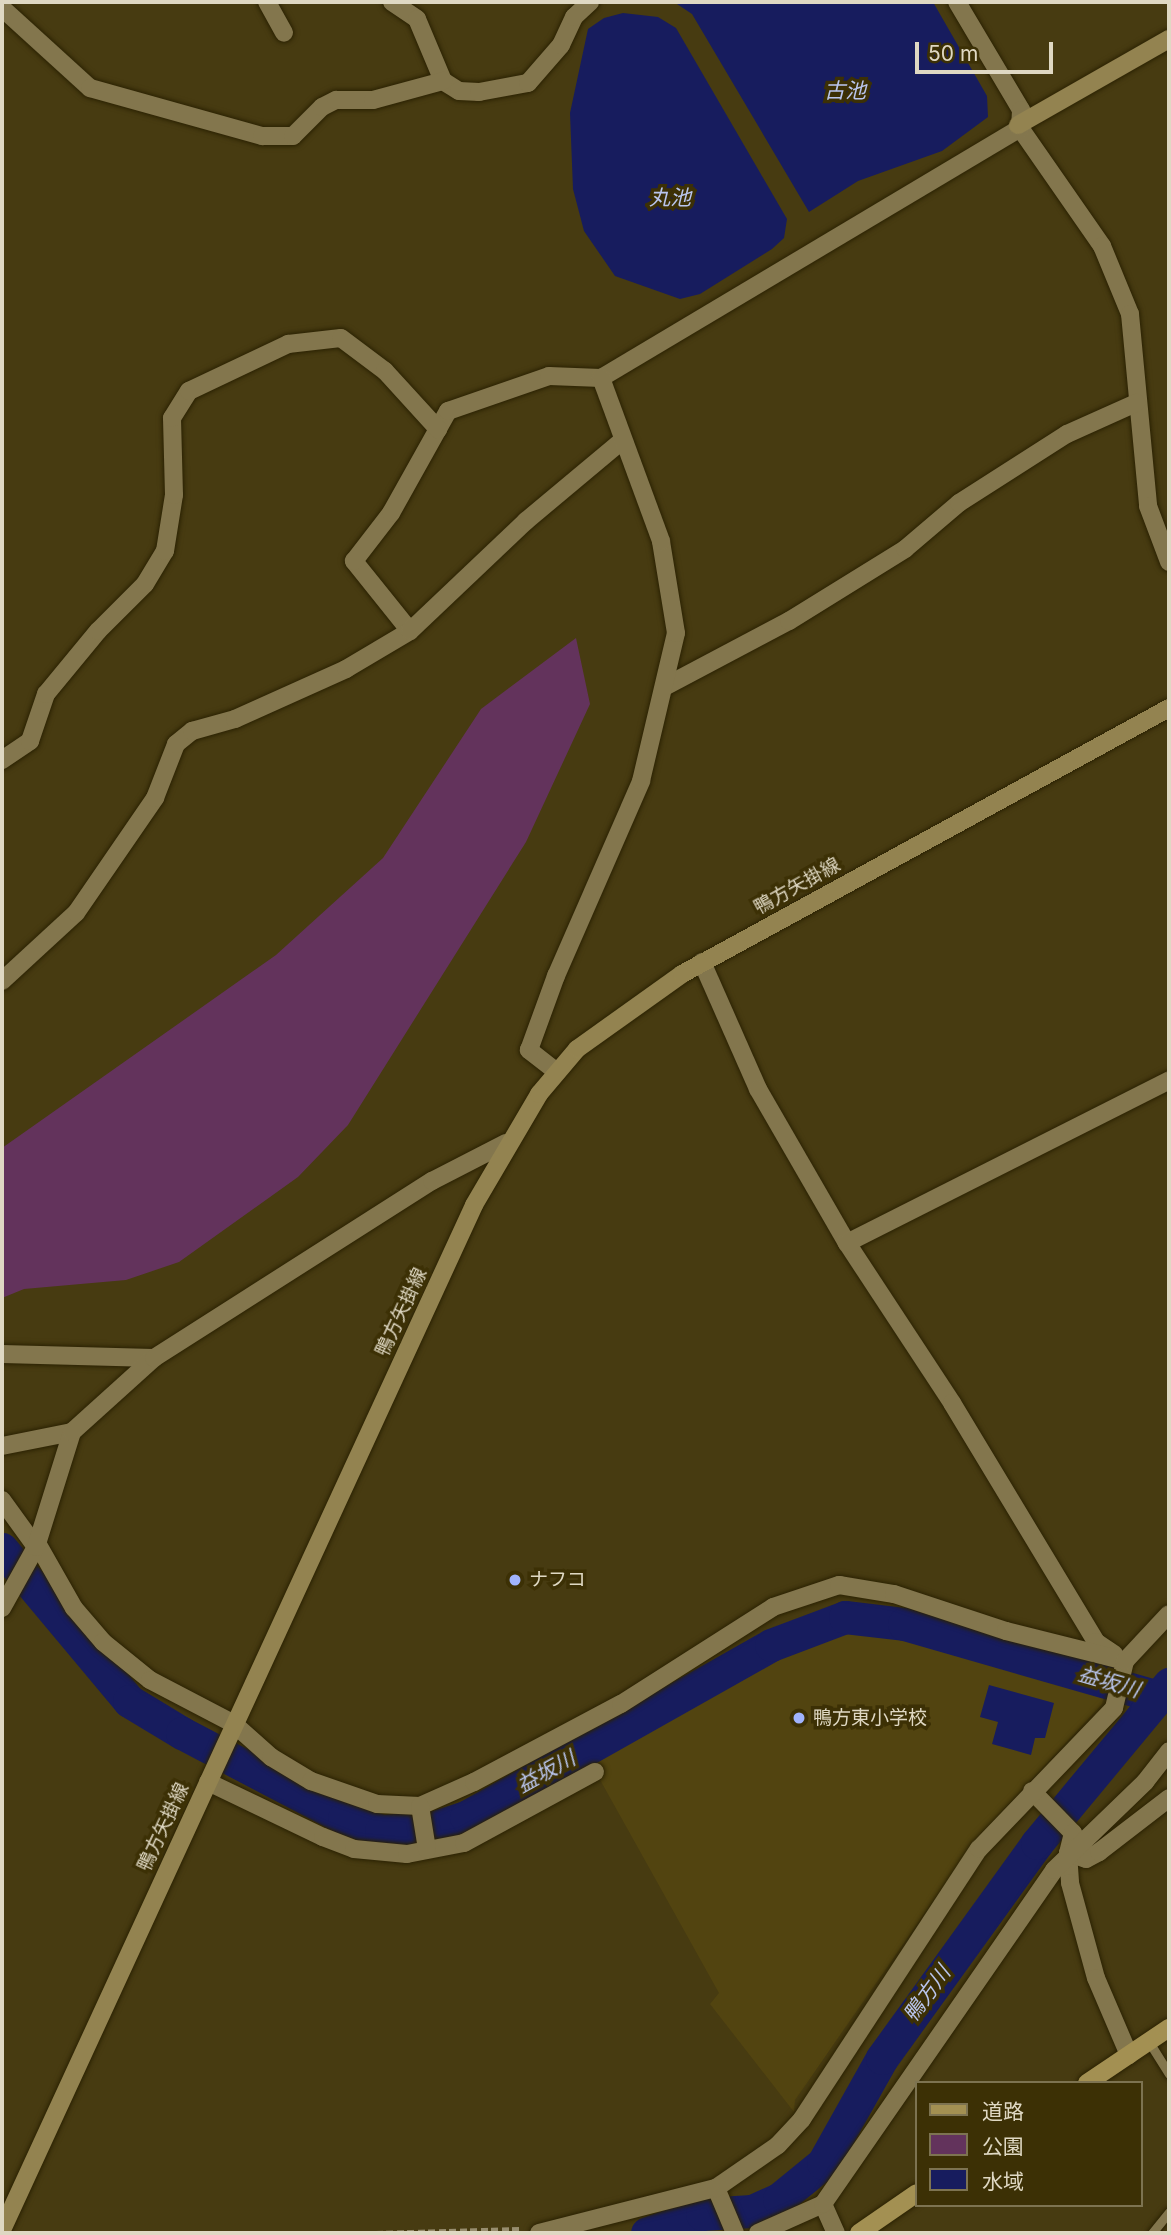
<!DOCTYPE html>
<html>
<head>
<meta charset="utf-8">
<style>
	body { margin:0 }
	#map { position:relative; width:1171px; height:2235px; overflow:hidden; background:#473b11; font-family:Inter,"Noto Sans JP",sans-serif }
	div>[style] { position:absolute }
	.built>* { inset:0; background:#524410 }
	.green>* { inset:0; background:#63335c }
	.water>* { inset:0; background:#171c5e }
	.river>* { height:33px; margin:-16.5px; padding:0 16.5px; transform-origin:16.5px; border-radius:16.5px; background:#171c5e }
	.path>* { height:3.5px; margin-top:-1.75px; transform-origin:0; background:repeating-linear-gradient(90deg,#978d6e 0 7px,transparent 0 10.5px) }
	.roads { filter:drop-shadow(0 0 2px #2b2203) drop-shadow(0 0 2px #2b2203) }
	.lane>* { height:9px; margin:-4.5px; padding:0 4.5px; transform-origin:4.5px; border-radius:4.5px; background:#83764d }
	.street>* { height:18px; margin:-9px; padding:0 9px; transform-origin:9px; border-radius:9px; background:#83764d }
	.secondary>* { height:18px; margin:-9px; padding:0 9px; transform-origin:9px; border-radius:9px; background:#938350 }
	.primary>* { height:18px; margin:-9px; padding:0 9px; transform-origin:9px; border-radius:9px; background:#a39052 }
	.dots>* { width:19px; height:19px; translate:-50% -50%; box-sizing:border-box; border:4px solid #3c3005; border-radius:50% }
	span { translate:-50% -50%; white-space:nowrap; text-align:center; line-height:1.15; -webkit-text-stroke:7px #3c3005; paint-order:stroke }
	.street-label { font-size:19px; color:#dfd8c3 }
	.poi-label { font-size:19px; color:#dfd8c3 }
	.left { translate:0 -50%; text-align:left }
	.water-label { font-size:21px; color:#b9c5ed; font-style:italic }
	.frame { position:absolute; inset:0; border:4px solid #dfd8c3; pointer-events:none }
	.legend { position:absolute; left:915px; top:2081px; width:228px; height:126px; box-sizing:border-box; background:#3c3005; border:2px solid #7d7351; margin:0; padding:9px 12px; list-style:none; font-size:21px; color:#dfd8c3 }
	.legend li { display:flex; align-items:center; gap:14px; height:35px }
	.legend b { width:35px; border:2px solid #7d7351 }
	.scale { position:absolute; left:915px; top:42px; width:138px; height:32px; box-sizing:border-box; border:4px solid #dfd8c3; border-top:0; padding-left:9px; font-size:21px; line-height:24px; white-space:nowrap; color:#dfd8c3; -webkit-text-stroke:5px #3c3005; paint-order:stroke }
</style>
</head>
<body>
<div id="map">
	<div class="built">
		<i style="clip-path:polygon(830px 1617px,926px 1634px,1104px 1696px,1102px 1704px,976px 1839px,795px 2100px,794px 2112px,710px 2004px,719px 1993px,589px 1760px)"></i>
	</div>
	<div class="green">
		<i style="clip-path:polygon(576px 638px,590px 704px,526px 842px,348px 1125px,298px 1177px,179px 1262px,126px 1280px,24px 1289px,2px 1298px,2px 1148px,276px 955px,383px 858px,481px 709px)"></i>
	</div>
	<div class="water">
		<i style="clip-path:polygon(674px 2px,933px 2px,987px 96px,988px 117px,942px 151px,858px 181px,809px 212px,692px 14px)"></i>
		<i style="clip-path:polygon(623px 13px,658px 17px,676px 28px,787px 219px,784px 238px,772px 249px,700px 294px,680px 299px,615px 276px,584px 231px,573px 189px,570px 113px,588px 29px,604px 18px)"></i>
		<i style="clip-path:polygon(989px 1685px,1054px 1703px,1045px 1738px,1035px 1738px,1031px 1755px,992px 1744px,998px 1722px,980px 1717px)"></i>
	</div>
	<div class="river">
		<i style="left:2px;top:1549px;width:198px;rotate:50.1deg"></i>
		<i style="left:129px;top:1701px;width:62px;rotate:31.1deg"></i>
		<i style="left:182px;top:1733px;width:183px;rotate:27.7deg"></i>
		<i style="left:344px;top:1818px;width:39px;rotate:19deg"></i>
		<i style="left:381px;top:1831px;width:54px;rotate:-4.2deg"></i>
		<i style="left:435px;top:1827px;width:33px;rotate:-18deg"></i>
		<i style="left:466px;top:1817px;width:350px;rotate:-29.4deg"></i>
		<i style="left:771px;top:1645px;width:79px;rotate:-20.7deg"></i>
		<i style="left:845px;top:1617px;width:59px;rotate:6.8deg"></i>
		<i style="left:904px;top:1624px;width:265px;rotate:16deg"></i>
		<i style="left:647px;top:2233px;width:58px;rotate:-19.1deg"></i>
		<i style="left:702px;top:2214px;width:50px;rotate:-3.4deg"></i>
		<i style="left:752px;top:2211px;width:30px;rotate:-24deg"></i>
		<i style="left:779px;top:2199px;width:57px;rotate:-39.3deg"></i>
		<i style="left:823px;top:2163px;width:120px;rotate:-60.7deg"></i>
		<i style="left:882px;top:2058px;width:265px;rotate:-54.2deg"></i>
		<i style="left:1037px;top:1843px;width:207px;rotate:-50.3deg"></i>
	</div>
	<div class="path">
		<i style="left:376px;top:2233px;width:145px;rotate:-1.6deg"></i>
	</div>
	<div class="roads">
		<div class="lane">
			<i style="left:1149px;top:2042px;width:38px;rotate:58deg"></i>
			<i style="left:1152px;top:2233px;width:27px;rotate:-51deg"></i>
		</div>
		<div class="street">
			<i style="left:267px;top:2px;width:35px;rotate:61deg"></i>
			<i style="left:392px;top:2px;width:30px;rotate:34deg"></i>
			<i style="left:417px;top:19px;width:67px;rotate:67.2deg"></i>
			<i style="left:443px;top:81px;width:19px;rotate:32deg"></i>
			<i style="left:459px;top:91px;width:20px;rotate:3deg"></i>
			<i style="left:479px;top:92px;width:50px;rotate:-10.4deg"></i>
			<i style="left:528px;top:83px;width:50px;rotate:-49deg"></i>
			<i style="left:561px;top:45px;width:31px;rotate:-65deg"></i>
			<i style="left:574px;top:17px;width:22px;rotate:-43deg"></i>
			<i style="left:957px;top:2px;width:126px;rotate:59.3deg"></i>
			<i style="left:1021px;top:110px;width:18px;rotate:93deg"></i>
			<i style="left:1020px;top:128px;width:144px;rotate:55.2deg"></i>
			<i style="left:1102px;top:246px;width:74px;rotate:67.6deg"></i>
			<i style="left:1130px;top:314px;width:193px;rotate:84.6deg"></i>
			<i style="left:1148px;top:506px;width:60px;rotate:69.4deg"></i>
			<i style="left:2px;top:8px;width:119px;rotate:42.3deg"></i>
			<i style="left:90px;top:88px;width:179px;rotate:15.6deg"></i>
			<i style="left:262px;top:136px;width:31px"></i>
			<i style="left:293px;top:136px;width:41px;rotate:-45deg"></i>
			<i style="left:322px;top:107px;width:16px;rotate:-27deg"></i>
			<i style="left:336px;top:100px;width:37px"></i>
			<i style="left:373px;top:100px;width:73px;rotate:-15.2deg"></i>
			<i style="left:410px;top:631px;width:90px;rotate:-128.7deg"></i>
			<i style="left:354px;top:561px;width:61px;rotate:-52.4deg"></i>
			<i style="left:391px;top:513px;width:117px;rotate:-60.8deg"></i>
			<i style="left:448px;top:411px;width:107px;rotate:-19.1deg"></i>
			<i style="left:549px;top:376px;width:52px;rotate:2.2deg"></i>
			<i style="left:601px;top:378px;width:488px;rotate:-30.8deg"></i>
			<i style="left:666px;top:686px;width:139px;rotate:-27.9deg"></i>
			<i style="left:789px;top:621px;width:137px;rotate:-31.8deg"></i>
			<i style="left:905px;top:549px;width:71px;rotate:-40.4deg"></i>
			<i style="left:959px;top:503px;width:128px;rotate:-32.6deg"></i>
			<i style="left:1067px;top:434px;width:76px;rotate:-24.2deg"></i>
			<i style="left:2px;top:760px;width:34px;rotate:-34deg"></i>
			<i style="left:30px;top:741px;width:50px;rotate:-71.2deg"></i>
			<i style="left:46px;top:694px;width:82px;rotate:-50.5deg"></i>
			<i style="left:98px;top:631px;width:66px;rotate:-45deg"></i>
			<i style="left:145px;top:584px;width:39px;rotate:-59deg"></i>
			<i style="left:165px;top:551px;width:57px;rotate:-80.9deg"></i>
			<i style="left:174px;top:495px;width:77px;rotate:-91.5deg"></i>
			<i style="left:172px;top:418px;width:32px;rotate:-58deg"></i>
			<i style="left:189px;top:391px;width:110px;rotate:-25.4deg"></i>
			<i style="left:288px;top:344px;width:53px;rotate:-6.5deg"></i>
			<i style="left:341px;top:338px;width:55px;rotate:36.9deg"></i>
			<i style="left:385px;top:371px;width:79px;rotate:47.6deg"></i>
			<i style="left:702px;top:962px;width:139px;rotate:66.2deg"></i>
			<i style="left:758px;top:1089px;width:178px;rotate:60deg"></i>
			<i style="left:847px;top:1243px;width:191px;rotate:56.7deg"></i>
			<i style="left:952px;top:1403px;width:279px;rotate:58.9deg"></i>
			<i style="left:1096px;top:1642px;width:22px;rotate:34deg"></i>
			<i style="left:2px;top:981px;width:100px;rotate:-42.6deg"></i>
			<i style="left:76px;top:913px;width:140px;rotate:-55.5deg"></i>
			<i style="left:155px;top:798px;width:58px;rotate:-68.7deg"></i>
			<i style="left:176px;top:744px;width:21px;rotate:-39deg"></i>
			<i style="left:192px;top:731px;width:45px;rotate:-15.6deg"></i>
			<i style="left:235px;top:719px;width:122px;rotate:-24.2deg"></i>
			<i style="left:346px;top:669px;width:74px;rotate:-30.7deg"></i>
			<i style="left:410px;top:631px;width:160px;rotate:-43.5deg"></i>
			<i style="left:526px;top:521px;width:126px;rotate:-39.9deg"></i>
			<i style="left:557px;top:1072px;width:36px;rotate:-142deg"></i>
			<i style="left:529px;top:1050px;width:79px;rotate:-70deg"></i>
			<i style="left:556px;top:976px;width:213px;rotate:-66.4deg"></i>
			<i style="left:641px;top:781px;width:152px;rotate:-76.7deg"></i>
			<i style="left:676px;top:633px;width:93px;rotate:-99.3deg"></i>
			<i style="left:661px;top:541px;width:174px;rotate:-110.2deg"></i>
			<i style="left:847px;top:1243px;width:361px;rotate:-26.8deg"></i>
			<i style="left:2px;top:1354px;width:152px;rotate:1.5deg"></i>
			<i style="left:2px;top:1446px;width:71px;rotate:-11.3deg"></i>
			<i style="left:2px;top:1500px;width:58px;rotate:54.1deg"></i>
			<i style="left:37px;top:1543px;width:75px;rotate:60.4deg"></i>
			<i style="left:74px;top:1608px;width:45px;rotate:49.5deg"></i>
			<i style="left:103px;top:1642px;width:60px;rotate:39deg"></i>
			<i style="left:150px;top:1680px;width:95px;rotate:27.6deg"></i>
			<i style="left:234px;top:1724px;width:50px;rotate:41.7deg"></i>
			<i style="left:271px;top:1757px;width:47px;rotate:31deg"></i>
			<i style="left:311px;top:1781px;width:70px;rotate:19.2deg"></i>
			<i style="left:377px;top:1804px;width:43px;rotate:2.7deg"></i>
			<i style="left:420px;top:1806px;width:59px;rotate:-24deg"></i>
			<i style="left:474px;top:1782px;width:166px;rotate:-28deg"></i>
			<i style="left:621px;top:1704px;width:180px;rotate:-32.5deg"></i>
			<i style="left:773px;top:1607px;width:70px;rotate:-18.4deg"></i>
			<i style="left:839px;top:1585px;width:56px;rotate:9.3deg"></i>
			<i style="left:894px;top:1594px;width:118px;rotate:18.3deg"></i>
			<i style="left:1006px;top:1631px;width:123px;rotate:14.1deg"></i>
			<i style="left:2px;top:1608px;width:70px;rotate:-60.9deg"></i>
			<i style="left:36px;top:1547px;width:121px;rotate:-72.6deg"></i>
			<i style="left:72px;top:1432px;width:110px;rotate:-42.1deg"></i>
			<i style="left:154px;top:1358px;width:330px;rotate:-32.5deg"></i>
			<i style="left:432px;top:1181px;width:83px;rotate:-27.2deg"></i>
			<i style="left:208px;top:1782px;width:127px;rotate:25.6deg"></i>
			<i style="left:323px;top:1837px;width:33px;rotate:21deg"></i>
			<i style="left:354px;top:1849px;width:53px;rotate:5.4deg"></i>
			<i style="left:407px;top:1854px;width:58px;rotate:-10.9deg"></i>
			<i style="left:464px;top:1843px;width:149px;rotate:-28.5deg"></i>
			<i style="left:1032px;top:1791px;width:59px;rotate:45.7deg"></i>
			<i style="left:1073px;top:1833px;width:21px;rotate:104deg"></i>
			<i style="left:1068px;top:1853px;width:30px;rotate:86deg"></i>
			<i style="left:1070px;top:1883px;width:98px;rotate:74.7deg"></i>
			<i style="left:1096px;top:1978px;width:84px;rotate:66.8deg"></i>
			<i style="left:420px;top:1806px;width:44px;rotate:80.8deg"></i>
			<i style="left:1068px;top:1853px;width:19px;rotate:18deg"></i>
			<i style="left:1086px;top:1859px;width:15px;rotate:-28deg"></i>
			<i style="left:1099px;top:1852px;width:88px;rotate:-37.6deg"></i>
			<i style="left:716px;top:2188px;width:49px;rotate:67.1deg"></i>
			<i style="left:823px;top:2204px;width:32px;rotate:66deg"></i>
			<i style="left:539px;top:2233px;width:183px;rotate:-14.3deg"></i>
			<i style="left:716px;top:2188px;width:75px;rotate:-34.7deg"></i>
			<i style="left:778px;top:2145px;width:35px;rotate:-47deg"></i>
			<i style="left:802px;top:2119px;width:323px;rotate:-56.8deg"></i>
			<i style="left:979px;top:1849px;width:195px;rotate:-46.2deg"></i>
			<i style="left:1114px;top:1708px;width:48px;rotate:-76.8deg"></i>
			<i style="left:1125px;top:1661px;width:64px;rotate:-46.9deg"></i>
			<i style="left:758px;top:2233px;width:71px;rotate:-24deg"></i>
			<i style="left:823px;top:2204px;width:406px;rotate:-55.3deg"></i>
			<i style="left:1054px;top:1870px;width:127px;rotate:-44deg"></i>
			<i style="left:1145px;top:1782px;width:39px;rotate:-52deg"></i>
		</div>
		<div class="secondary">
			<i style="left:1018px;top:125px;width:174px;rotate:-29.7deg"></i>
			<i style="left:2px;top:2230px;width:1128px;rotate:-65.27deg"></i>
			<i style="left:474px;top:1205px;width:129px;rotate:-59.6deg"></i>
			<i style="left:539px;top:1094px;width:59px;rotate:-49.8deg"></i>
			<i style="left:577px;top:1049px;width:129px;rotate:-35.5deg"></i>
			<i style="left:682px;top:974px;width:555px;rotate:-28.64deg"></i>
		</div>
		<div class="primary">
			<i style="left:1087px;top:2083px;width:99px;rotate:-33.9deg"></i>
			<i style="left:859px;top:2233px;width:70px;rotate:-34.6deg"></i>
		</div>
	</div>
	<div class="dots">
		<i style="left:515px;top:1580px;background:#a0b3fd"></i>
		<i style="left:799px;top:1718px;background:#a0b3fd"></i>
	</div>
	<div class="street-label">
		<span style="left:797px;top:886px;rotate:-29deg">鴨方矢掛線</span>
		<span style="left:401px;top:1312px;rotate:-65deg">鴨方矢掛線</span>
		<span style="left:163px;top:1827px;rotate:-65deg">鴨方矢掛線</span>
	</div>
	<div class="poi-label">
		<span class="left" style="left:529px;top:1580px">ナフコ</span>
		<span class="left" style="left:813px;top:1718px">鴨方東小学校</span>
	</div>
	<div class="water-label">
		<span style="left:845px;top:91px">古池</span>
		<span style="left:670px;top:198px">丸池</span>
		<span style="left:1109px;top:1682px;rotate:16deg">益坂川</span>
		<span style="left:546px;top:1772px;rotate:-29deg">益坂川</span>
		<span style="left:927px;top:1994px;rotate:-54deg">鴨方川</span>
	</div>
	<div class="frame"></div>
	<ul class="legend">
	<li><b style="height:9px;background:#a39052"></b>道路</li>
	<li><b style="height:19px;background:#63335c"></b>公園</li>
	<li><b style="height:19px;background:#171c5e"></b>水域</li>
	</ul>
	<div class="scale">50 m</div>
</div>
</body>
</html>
